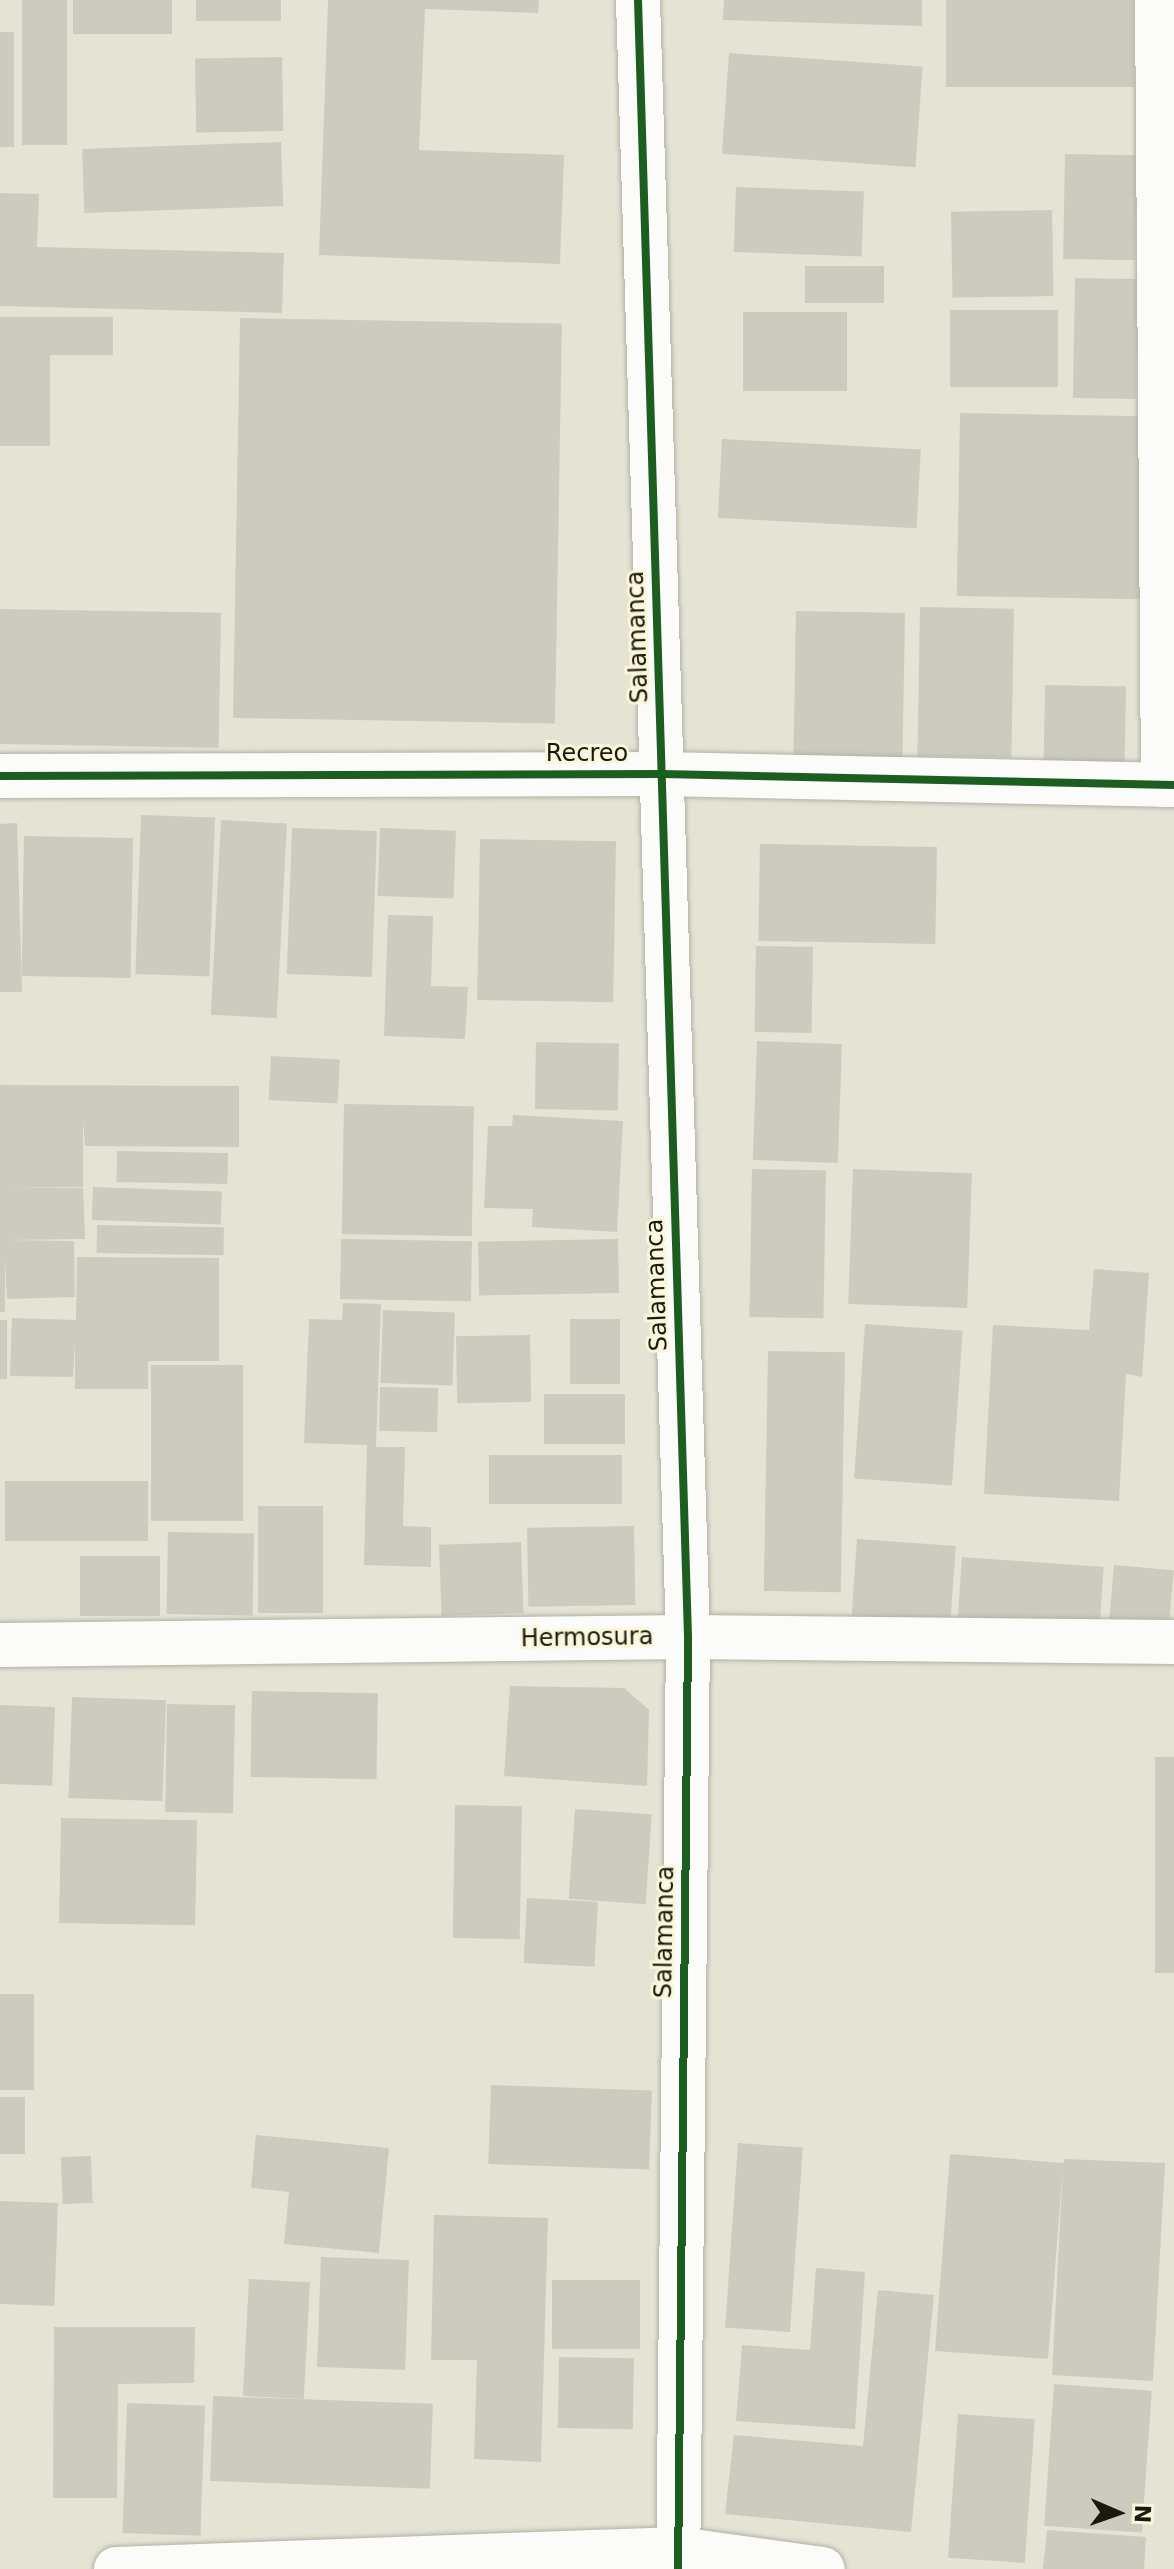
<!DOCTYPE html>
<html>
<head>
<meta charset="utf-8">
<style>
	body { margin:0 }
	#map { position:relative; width:1174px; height:2569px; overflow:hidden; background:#e5e3d4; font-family:"DejaVu Sans",sans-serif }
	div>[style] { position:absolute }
	.building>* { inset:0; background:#cdcbbf; transform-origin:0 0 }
	.roads { filter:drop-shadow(0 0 2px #b2b1a5) drop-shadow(0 0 2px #b2b1a5) }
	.street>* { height:44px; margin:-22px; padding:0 22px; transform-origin:22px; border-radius:22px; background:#fbfbf9 }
	.secondary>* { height:44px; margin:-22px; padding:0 22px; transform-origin:22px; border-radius:22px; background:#fbfbf9 }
	.cycleway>* { height:8px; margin:-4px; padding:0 4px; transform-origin:4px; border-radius:4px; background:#1b5e20 }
	span { translate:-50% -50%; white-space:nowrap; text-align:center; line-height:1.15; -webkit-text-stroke:6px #faf6d9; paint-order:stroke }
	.street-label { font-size:24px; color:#1b190f }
	.north { position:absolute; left:1078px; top:2473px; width:80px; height:80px; -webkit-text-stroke:6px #faf6d9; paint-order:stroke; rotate:92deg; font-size:22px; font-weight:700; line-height:32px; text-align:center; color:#1b190f }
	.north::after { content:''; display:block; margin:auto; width:28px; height:36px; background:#1b190f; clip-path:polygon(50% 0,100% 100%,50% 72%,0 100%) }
</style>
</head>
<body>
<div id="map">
	<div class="building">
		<i style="left:22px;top:0;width:45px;height:145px"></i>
		<i style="left:73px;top:0;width:99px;height:34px"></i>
		<i style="left:196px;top:0;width:85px;height:21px"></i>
		<i style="clip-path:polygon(328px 0,539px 0,538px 13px,425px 9px,419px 150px,564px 155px,560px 264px,319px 255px)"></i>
		<i style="clip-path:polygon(724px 0,922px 0,922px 26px,723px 20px)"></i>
		<i style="left:946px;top:0;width:188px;height:87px"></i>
		<i style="left:0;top:32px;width:14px;height:115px"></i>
		<i style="left:729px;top:53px;width:194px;height:101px;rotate:4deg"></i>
		<i style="left:282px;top:57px;width:74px;height:87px;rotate:89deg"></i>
		<i style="left:281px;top:142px;width:64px;height:199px;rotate:88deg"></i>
		<i style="left:1065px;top:154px;width:72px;height:105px;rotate:1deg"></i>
		<i style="left:736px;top:187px;width:128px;height:65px;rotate:2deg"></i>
		<i style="clip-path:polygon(0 193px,39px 194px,37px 247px,284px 253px,282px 313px,0 306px)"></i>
		<i style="left:1052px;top:210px;width:86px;height:101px;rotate:89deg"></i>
		<i style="left:884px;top:266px;width:37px;height:79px;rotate:90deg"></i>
		<i style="left:1075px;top:278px;width:63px;height:120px;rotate:1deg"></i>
		<i style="left:1058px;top:310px;width:77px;height:108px;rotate:90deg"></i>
		<i style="left:847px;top:312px;width:79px;height:104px;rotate:90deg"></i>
		<i style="clip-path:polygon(0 317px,113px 317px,113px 355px,50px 355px,50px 446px,0 446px)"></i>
		<i style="left:240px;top:318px;width:322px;height:400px;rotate:1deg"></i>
		<i style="left:960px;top:413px;width:184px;height:183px;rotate:1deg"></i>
		<i style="left:722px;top:439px;width:199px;height:79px;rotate:3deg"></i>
		<i style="left:920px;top:607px;width:94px;height:149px;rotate:1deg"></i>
		<i style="left:0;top:609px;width:221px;height:135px;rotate:1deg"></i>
		<i style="left:796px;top:611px;width:109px;height:145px;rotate:1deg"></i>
		<i style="left:1045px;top:685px;width:81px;height:89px;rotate:1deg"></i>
		<i style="left:141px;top:815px;width:74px;height:159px;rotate:2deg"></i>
		<i style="left:221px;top:820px;width:66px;height:195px;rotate:3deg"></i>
		<i style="clip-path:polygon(17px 823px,22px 992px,0 992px,0 824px)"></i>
		<i style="left:292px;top:828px;width:85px;height:146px;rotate:2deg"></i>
		<i style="left:380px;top:828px;width:76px;height:68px;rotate:2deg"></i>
		<i style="left:24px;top:836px;width:109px;height:140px;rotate:1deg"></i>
		<i style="left:480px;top:839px;width:136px;height:161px;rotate:1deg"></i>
		<i style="left:760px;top:844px;width:177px;height:97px;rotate:1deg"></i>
		<i style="clip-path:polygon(388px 915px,433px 916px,431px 986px,468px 987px,465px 1039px,384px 1036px)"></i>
		<i style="left:756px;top:946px;width:57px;height:86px;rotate:1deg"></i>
		<i style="left:757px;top:1041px;width:85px;height:119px;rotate:2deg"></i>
		<i style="left:536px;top:1042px;width:83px;height:67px;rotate:1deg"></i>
		<i style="left:271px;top:1056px;width:69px;height:44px;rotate:3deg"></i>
		<i style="clip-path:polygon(0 1085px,239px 1086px,239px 1147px,85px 1146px,83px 1119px,83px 1187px,4px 1187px,83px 1188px,85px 1239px,5px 1240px,74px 1241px,75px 1297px,7px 1299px,5px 1261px,5px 1312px,0 1312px)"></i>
		<i style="left:344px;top:1104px;width:130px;height:130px;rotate:1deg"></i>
		<i style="clip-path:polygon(513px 1115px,623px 1121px,617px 1232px,532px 1227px,533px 1209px,484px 1208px,488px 1126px,512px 1126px)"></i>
		<i style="left:117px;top:1151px;width:111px;height:31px;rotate:1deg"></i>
		<i style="left:752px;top:1169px;width:74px;height:148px;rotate:1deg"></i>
		<i style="left:853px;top:1169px;width:119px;height:135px;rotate:2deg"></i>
		<i style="left:93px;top:1187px;width:129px;height:33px;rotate:2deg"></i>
		<i style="left:97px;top:1225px;width:127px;height:28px;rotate:1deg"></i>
		<i style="left:341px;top:1239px;width:131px;height:60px;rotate:1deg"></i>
		<i style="left:618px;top:1239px;width:54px;height:140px;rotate:89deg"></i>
		<i style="clip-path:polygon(77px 1257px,219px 1258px,219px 1361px,148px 1361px,148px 1389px,75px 1389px,75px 1343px,73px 1377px,10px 1376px,12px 1318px,76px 1320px)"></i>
		<i style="clip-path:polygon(1094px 1269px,1149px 1273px,1142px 1377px,1126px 1374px,1119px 1501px,984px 1494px,993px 1325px,1089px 1330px)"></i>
		<i style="clip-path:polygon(343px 1303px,381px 1304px,376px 1447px,405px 1447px,403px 1526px,431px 1527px,431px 1567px,364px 1565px,367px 1445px,304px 1443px,309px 1319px,342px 1320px)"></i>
		<i style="left:383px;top:1310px;width:72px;height:73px;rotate:2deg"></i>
		<i style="left:570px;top:1319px;width:50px;height:65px"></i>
		<i style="left:0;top:1320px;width:7px;height:59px"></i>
		<i style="left:865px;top:1324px;width:98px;height:155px;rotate:4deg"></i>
		<i style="left:530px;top:1335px;width:67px;height:74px;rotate:89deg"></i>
		<i style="left:768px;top:1351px;width:77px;height:240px;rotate:1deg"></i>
		<i style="left:151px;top:1365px;width:92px;height:156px"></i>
		<i style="left:380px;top:1387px;width:58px;height:44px;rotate:1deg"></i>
		<i style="left:625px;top:1394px;width:50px;height:81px;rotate:90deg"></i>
		<i style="left:622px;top:1455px;width:49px;height:133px;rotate:90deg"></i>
		<i style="left:5px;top:1481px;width:143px;height:60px"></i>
		<i style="left:258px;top:1506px;width:65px;height:107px"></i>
		<i style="left:634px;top:1526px;width:79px;height:107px;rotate:89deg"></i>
		<i style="left:168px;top:1532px;width:86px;height:82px;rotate:1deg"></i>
		<i style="left:857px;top:1539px;width:99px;height:82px;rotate:4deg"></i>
		<i style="left:521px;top:1542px;width:71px;height:82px;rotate:88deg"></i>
		<i style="left:80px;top:1556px;width:80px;height:60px"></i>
		<i style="left:962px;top:1557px;width:142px;height:60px;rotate:4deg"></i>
		<i style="left:1114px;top:1565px;width:60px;height:60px;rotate:5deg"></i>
		<i style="clip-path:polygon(510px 1686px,624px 1688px,649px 1710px,647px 1786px,504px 1776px)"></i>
		<i style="left:252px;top:1691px;width:126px;height:86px;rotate:1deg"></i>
		<i style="left:72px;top:1697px;width:94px;height:101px;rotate:2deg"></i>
		<i style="left:167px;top:1704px;width:68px;height:108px;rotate:1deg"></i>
		<i style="left:0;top:1705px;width:55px;height:79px;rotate:2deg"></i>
		<i style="left:1155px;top:1757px;width:19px;height:216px"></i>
		<i style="left:455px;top:1805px;width:67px;height:133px;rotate:1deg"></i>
		<i style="left:575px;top:1809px;width:77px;height:90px;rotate:4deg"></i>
		<i style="left:61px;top:1818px;width:136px;height:105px;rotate:1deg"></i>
		<i style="left:527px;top:1898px;width:71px;height:65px;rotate:3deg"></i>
		<i style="left:0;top:1994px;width:34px;height:96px"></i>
		<i style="left:491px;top:2085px;width:161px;height:79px;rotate:2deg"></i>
		<i style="left:0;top:2097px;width:25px;height:57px"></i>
		<i style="clip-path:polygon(256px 2135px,389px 2148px,379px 2253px,284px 2244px,289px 2192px,251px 2188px)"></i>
		<i style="left:738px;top:2143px;width:65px;height:185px;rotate:4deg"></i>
		<i style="clip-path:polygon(950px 2154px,1064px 2163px,1064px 2159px,1165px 2163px,1153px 2381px,1052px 2375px,1063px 2167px,1048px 2359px,935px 2351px)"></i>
		<i style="left:91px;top:2156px;width:47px;height:30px;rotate:88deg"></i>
		<i style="left:0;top:2201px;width:58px;height:103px;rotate:2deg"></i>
		<i style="clip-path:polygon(434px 2215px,548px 2218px,541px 2462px,474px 2459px,477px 2360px,431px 2360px)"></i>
		<i style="left:321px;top:2257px;width:88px;height:110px;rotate:2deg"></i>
		<i style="clip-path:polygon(816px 2268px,865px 2272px,855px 2429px,736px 2421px,742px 2345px,810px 2350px)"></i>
		<i style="left:249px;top:2279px;width:61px;height:117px;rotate:3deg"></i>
		<i style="left:552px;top:2280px;width:88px;height:69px"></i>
		<i style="clip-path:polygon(878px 2290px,934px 2295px,911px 2532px,725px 2514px,734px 2435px,863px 2446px)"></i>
		<i style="clip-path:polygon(54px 2327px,195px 2327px,194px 2383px,118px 2384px,117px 2498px,53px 2498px)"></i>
		<i style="left:559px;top:2357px;width:75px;height:71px;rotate:1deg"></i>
		<i style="left:1054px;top:2384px;width:98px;height:142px;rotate:4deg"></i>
		<i style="left:213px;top:2396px;width:220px;height:85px;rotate:2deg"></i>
		<i style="left:127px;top:2403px;width:78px;height:130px;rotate:2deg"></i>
		<i style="left:958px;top:2414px;width:77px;height:144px;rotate:4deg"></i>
		<i style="clip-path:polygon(1047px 2530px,1146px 2537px,1144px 2569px,1043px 2569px)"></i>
	</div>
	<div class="roads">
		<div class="street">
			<i style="left:638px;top:0;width:1638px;rotate:88.25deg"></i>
			<i style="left:688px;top:1637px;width:932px;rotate:90.61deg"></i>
			<i style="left:1157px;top:0;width:785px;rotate:89.56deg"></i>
			<i style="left:0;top:776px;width:662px;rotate:-0.17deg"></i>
			<i style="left:662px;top:774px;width:512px;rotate:1.23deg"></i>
			<i style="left:0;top:1645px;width:688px;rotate:-0.67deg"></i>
			<i style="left:688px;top:1637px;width:486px;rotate:0.6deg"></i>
		</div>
		<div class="secondary">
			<i style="left:116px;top:2569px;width:562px;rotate:-2.04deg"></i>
			<i style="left:678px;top:2549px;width:146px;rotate:7.9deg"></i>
		</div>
	</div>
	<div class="cycleway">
		<i style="left:638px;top:0;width:1638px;rotate:88.25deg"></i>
		<i style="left:688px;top:1637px;width:932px;rotate:90.61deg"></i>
		<i style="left:0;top:776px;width:662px;rotate:-0.17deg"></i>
		<i style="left:662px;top:774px;width:512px;rotate:1.23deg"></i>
	</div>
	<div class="street-label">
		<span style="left:638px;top:637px;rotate:-92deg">Salamanca</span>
		<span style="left:587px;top:754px">Recreo</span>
		<span style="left:657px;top:1285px;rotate:-92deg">Salamanca</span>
		<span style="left:587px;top:1638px;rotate:-1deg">Hermosura</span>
		<span style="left:665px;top:1932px;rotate:-89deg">Salamanca</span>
	</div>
	<div class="north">N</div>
</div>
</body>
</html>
